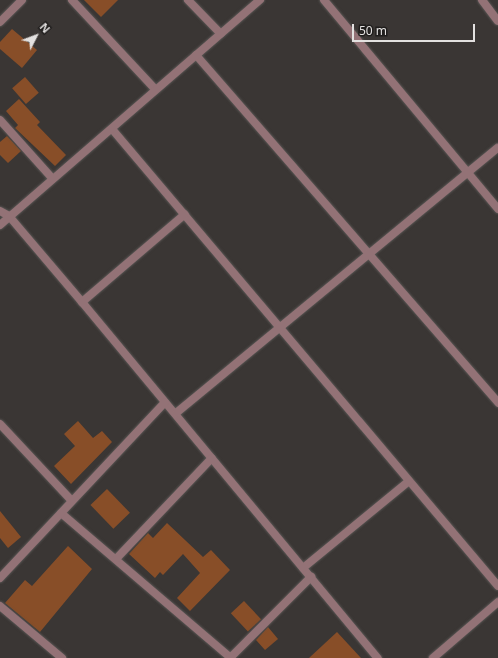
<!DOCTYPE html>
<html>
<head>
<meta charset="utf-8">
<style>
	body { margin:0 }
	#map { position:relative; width:498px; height:658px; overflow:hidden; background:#3a3634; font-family:"Noto Sans",sans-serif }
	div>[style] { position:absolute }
	.building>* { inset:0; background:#884e28; transform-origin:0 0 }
	.roads { filter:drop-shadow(0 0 1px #585553) drop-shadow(0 0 1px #585553) }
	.minor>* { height:8px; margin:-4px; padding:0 4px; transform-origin:4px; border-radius:4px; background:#937276 }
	span { translate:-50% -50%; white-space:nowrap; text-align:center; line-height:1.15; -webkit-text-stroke:3px #201e1d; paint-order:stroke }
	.north { position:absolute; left:16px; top:16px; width:40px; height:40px; -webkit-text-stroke:3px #201e1d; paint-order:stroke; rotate:48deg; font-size:11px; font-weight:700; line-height:16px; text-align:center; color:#e3e1e0 }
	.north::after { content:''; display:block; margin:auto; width:14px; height:18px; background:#e3e1e0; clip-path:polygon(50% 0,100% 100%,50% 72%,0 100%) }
	.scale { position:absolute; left:352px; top:24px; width:123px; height:18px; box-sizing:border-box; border:2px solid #e3e1e0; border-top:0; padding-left:5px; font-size:12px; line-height:14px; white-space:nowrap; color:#e3e1e0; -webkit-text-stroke:3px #201e1d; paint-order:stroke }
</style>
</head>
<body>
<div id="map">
	<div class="building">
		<i style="clip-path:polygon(84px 0,118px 0,101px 17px)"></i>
		<i style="clip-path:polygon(12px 29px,37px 50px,22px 68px,0 49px,0 42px)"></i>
		<i style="left:25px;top:77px;width:21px;height:17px;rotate:49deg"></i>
		<i style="clip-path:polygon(19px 99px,40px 122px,37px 125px,66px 155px,55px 166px,15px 128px,18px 125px,6px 111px)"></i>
		<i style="clip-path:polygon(7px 136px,21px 151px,8px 163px,0 155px,0 142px)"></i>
		<i style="clip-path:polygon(78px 421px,93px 438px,102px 431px,112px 442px,71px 484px,54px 466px,75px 446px,64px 434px)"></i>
		<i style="left:107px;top:489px;width:33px;height:23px;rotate:46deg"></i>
		<i style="clip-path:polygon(0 511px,21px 537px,8px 548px,0 538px)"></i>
		<i style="clip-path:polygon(167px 523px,203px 557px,211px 550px,230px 570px,190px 611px,177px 598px,200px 573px,183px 554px,163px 575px,160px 572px,155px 578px,129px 554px,148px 533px,153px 538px)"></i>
		<i style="clip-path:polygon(68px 546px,92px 569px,40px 632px,5px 603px,25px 580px,32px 586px)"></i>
		<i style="left:244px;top:601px;width:25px;height:18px;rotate:47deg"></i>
		<i style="clip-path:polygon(268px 627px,278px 639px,265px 650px,256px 640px)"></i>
		<i style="clip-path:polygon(337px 632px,361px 658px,309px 658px)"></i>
	</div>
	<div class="roads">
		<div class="minor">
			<i style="left:72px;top:0;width:122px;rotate:47deg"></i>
			<i style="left:188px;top:0;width:47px;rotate:45.9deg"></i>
			<i style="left:324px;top:0;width:272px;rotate:50.2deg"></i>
			<i style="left:482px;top:0;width:26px;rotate:53deg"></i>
			<i style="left:0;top:22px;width:31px;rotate:-45deg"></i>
			<i style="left:196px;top:55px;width:461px;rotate:49deg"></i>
			<i style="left:0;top:120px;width:79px;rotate:48.1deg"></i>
			<i style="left:112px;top:129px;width:598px;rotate:49.81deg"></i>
			<i style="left:0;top:211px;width:10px;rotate:29deg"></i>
			<i style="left:9px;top:216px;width:113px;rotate:49.7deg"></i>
			<i style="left:82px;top:302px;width:463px;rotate:50.3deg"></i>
			<i style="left:0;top:225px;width:344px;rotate:-40.9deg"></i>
			<i style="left:82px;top:302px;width:135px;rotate:-40.5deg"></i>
			<i style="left:176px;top:413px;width:417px;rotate:-39.5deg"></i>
			<i style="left:0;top:424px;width:105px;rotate:46.9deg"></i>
			<i style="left:61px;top:513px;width:223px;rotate:40.5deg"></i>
			<i style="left:116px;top:559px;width:139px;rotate:-46.5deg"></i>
			<i style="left:303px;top:568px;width:137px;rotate:-39.4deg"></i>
			<i style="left:0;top:578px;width:241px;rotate:-46.8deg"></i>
			<i style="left:0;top:606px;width:81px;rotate:40deg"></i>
			<i style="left:230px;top:658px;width:115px;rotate:-45deg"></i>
			<i style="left:433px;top:658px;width:86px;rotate:-40.7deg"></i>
		</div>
	</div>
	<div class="north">N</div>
	<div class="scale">50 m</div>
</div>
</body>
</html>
